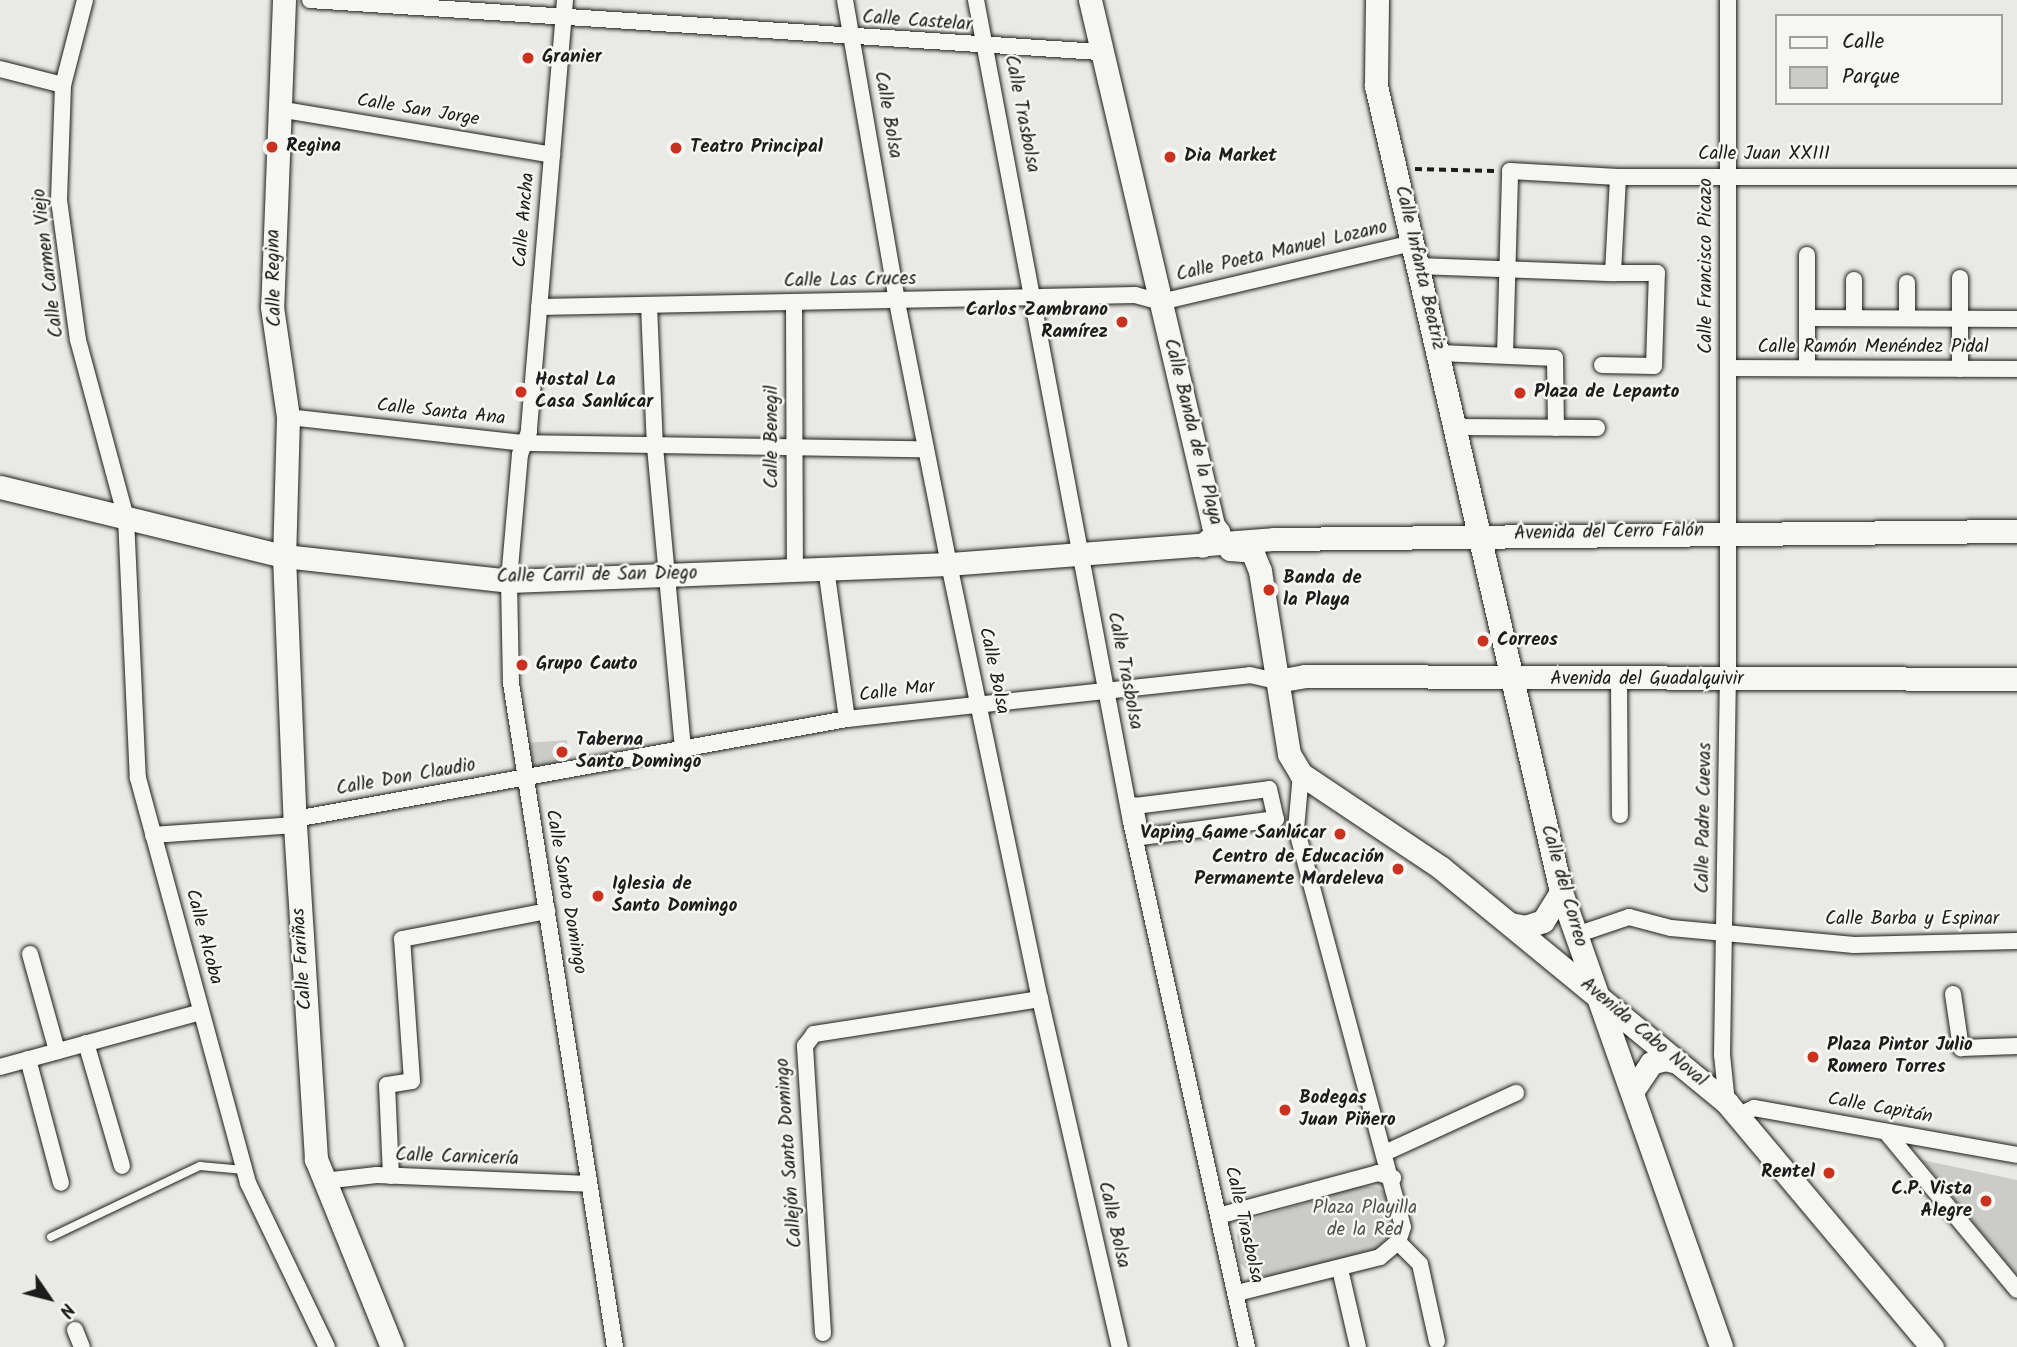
<!DOCTYPE html>
<html>
<head>
<meta charset="utf-8">
<style>
	body { margin:0 }
	#map { position:relative; width:2017px; height:1347px; overflow:hidden; background:#e9e9e5; font-family:Kalam,sans-serif }
	div>[style] { position:absolute }
	.green>* { inset:0; background:#cbcbc7 }
	.path>* { height:3.5px; margin-top:-1.75px; transform-origin:0; background:repeating-linear-gradient(90deg,#1c1c1c 0 7px,transparent 0 12px) }
	.roads { filter:drop-shadow(0 0 2px #1c1c1c) drop-shadow(0 0 2px #1c1c1c) }
	.lane>* { height:8px; margin:-4px; padding:0 4px; transform-origin:4px; border-radius:4px; background:#f6f6f2 }
	.street>* { height:16px; margin:-8px; padding:0 8px; transform-origin:8px; border-radius:8px; background:#f6f6f2 }
	.secondary>* { height:23px; margin:-11.5px; padding:0 11.5px; transform-origin:11.5px; border-radius:11.5px; background:#f6f6f2 }
	.dots>* { width:19px; height:19px; translate:-50% -50%; box-sizing:border-box; border:4px solid #f6f6f2; border-radius:50% }
	span { translate:-50% -50%; white-space:nowrap; text-align:center; line-height:1.15; -webkit-text-stroke:5px #f6f6f2; paint-order:stroke }
	.street-label { font-size:19px; color:#1c1c1c }
	.poi-label { font-size:19px; color:#1c1c1c; font-weight:700 }
	.left { translate:0 -50%; text-align:left }
	.right { translate:-100% -50%; text-align:right }
	.park-label { font-size:19px; color:#51514f }
	.legend { position:absolute; left:1775px; top:14px; width:228px; height:91px; box-sizing:border-box; background:#f6f6f2; border:2px solid #9f9f9c; margin:0; padding:9px 12px; list-style:none; font-size:21px; color:#1c1c1c }
	.legend li { display:flex; align-items:center; gap:14px; height:35px }
	.legend b { width:35px; border:2px solid #9f9f9c }
	.north { position:absolute; left:14px; top:1263px; width:70px; height:70px; -webkit-text-stroke:5px #f6f6f2; paint-order:stroke; rotate:125deg; font-size:19px; font-weight:700; line-height:28px; text-align:center; color:#1c1c1c }
	.north::after { content:''; display:block; margin:auto; width:24px; height:32px; background:#1c1c1c; clip-path:polygon(50% 0,100% 100%,50% 72%,0 100%) }
</style>
</head>
<body>
<div id="map">
	<div class="green">
		<i style="clip-path:polygon(567px 740px,569px 766px,541px 771px,530px 768px,527px 743px)"></i>
		<i style="clip-path:polygon(1922px 1160px,2017px 1180px,2017px 1275px,1977px 1227px)"></i>
		<i style="clip-path:polygon(1358px 1186px,1377px 1187px,1392px 1198px,1396px 1235px,1383px 1249px,1272px 1277px,1253px 1275px,1239px 1262px,1237px 1235px,1250px 1220px)"></i>
	</div>
	<div class="path">
		<i style="left:1415px;top:169px;width:80px;rotate:1.4deg"></i>
	</div>
	<div class="roads">
		<div class="lane">
			<i style="left:51px;top:1237px;width:165px;rotate:-25.5deg"></i>
			<i style="left:200px;top:1166px;width:44px;rotate:5.2deg"></i>
		</div>
		<div class="street">
			<i style="left:85px;top:0;width:88px;rotate:104.5deg"></i>
			<i style="left:63px;top:85px;width:115px;rotate:92deg"></i>
			<i style="left:59px;top:200px;width:141px;rotate:82.3deg"></i>
			<i style="left:78px;top:340px;width:184px;rotate:74.9deg"></i>
			<i style="left:126px;top:518px;width:260px;rotate:87.4deg"></i>
			<i style="left:138px;top:778px;width:420px;rotate:74.8deg"></i>
			<i style="left:248px;top:1183px;width:182px;rotate:64.3deg"></i>
			<i style="left:310px;top:0;width:792px;rotate:3.77deg"></i>
			<i style="left:565px;top:0;width:433px;rotate:94.8deg"></i>
			<i style="left:529px;top:432px;width:24px;rotate:112deg"></i>
			<i style="left:520px;top:454px;width:127px;rotate:95deg"></i>
			<i style="left:509px;top:581px;width:102px;rotate:88.9deg"></i>
			<i style="left:511px;top:683px;width:672px;rotate:81.1deg"></i>
			<i style="left:845px;top:0;width:306px;rotate:80.2deg"></i>
			<i style="left:897px;top:302px;width:267px;rotate:78.8deg"></i>
			<i style="left:949px;top:564px;width:444px;rotate:78.2deg"></i>
			<i style="left:1040px;top:999px;width:357px;rotate:77.1deg"></i>
			<i style="left:976px;top:0;width:836px;rotate:79.32deg"></i>
			<i style="left:1131px;top:822px;width:538px;rotate:77.54deg"></i>
			<i style="left:0;top:69px;width:65px;rotate:14.3deg"></i>
			<i style="left:278px;top:109px;width:278px;rotate:9.5deg"></i>
			<i style="left:1419px;top:266px;width:194px;rotate:2.1deg"></i>
			<i style="left:1854px;top:280px;width:38px;rotate:90deg"></i>
			<i style="left:1907px;top:283px;width:35px;rotate:90deg"></i>
			<i style="left:794px;top:303px;width:267px;rotate:89.8deg"></i>
			<i style="left:649px;top:305px;width:142px;rotate:87.6deg"></i>
			<i style="left:655px;top:447px;width:302px;rotate:84.7deg"></i>
			<i style="left:539px;top:307px;width:596px;rotate:-1.15deg"></i>
			<i style="left:1135px;top:295px;width:27px;rotate:15deg"></i>
			<i style="left:1161px;top:302px;width:259px;rotate:-13.2deg"></i>
			<i style="left:1807px;top:318px;width:210px;rotate:0.3deg"></i>
			<i style="left:1440px;top:353px;width:115px;rotate:2.5deg"></i>
			<i style="left:1555px;top:358px;width:70px;rotate:89.2deg"></i>
			<i style="left:1505px;top:355px;width:184px;rotate:-88.4deg"></i>
			<i style="left:1510px;top:171px;width:108px;rotate:3.2deg"></i>
			<i style="left:1618px;top:177px;width:399px"></i>
			<i style="left:1602px;top:365px;width:52px;rotate:1.1deg"></i>
			<i style="left:1654px;top:366px;width:93px;rotate:-88.2deg"></i>
			<i style="left:1657px;top:273px;width:44px;rotate:180deg"></i>
			<i style="left:1613px;top:273px;width:96px;rotate:-87deg"></i>
			<i style="left:1728px;top:368px;width:289px;rotate:0.2deg"></i>
			<i style="left:1807px;top:368px;width:113px;rotate:-90deg"></i>
			<i style="left:1960px;top:369px;width:91px;rotate:-90deg"></i>
			<i style="left:288px;top:417px;width:237px;rotate:6.3deg"></i>
			<i style="left:524px;top:443px;width:402px;rotate:0.9deg"></i>
			<i style="left:1457px;top:427px;width:140px;rotate:0.4deg"></i>
			<i style="left:826px;top:568px;width:152px;rotate:82.1deg"></i>
			<i style="left:1619px;top:680px;width:135px;rotate:89.6deg"></i>
			<i style="left:1269px;top:789px;width:31px;rotate:77deg"></i>
			<i style="left:1276px;top:819px;width:136px;rotate:172.4deg"></i>
			<i style="left:1141px;top:837px;width:32px;rotate:-101deg"></i>
			<i style="left:1135px;top:806px;width:135px;rotate:-7.2deg"></i>
			<i style="left:295px;top:819px;width:561px;rotate:-10.27deg"></i>
			<i style="left:847px;top:719px;width:405px;rotate:-6.2deg"></i>
			<i style="left:1250px;top:675px;width:28px;rotate:13deg"></i>
			<i style="left:153px;top:835px;width:142px;rotate:-4deg"></i>
			<i style="left:1576px;top:935px;width:56px;rotate:-18.8deg"></i>
			<i style="left:1629px;top:917px;width:43px;rotate:14.7deg"></i>
			<i style="left:1671px;top:928px;width:184px;rotate:5.3deg"></i>
			<i style="left:1854px;top:945px;width:163px;rotate:-1.4deg"></i>
			<i style="left:30px;top:954px;width:101px;rotate:74.4deg"></i>
			<i style="left:1953px;top:994px;width:55px;rotate:81.6deg"></i>
			<i style="left:1961px;top:1048px;width:56px;rotate:-2deg"></i>
			<i style="left:86px;top:1043px;width:128px;rotate:73.7deg"></i>
			<i style="left:28px;top:1059px;width:128px;rotate:75.1deg"></i>
			<i style="left:0;top:1067px;width:208px;rotate:-15.3deg"></i>
			<i style="left:1727px;top:1103px;width:48px;rotate:-95.9deg"></i>
			<i style="left:1722px;top:1055px;width:374px;rotate:-89.1deg"></i>
			<i style="left:1728px;top:681px;width:681px;rotate:-90deg"></i>
			<i style="left:1738px;top:1116px;width:18px;rotate:-27deg"></i>
			<i style="left:1754px;top:1108px;width:267px;rotate:10.1deg"></i>
			<i style="left:1886px;top:1132px;width:205px;rotate:50.3deg"></i>
			<i style="left:1387px;top:1152px;width:142px;rotate:-24.6deg"></i>
			<i style="left:391px;top:1176px;width:91px;rotate:-92.5deg"></i>
			<i style="left:387px;top:1085px;width:25px;rotate:-9deg"></i>
			<i style="left:412px;top:1081px;width:142px;rotate:-94deg"></i>
			<i style="left:402px;top:939px;width:148px;rotate:-10.9deg"></i>
			<i style="left:323px;top:1181px;width:54px;rotate:-6.3deg"></i>
			<i style="left:377px;top:1175px;width:212px;rotate:2.4deg"></i>
			<i style="left:1218px;top:1216px;width:166px;rotate:-15deg"></i>
			<i style="left:1378px;top:1173px;width:16px;rotate:18deg"></i>
			<i style="left:1398px;top:1242px;width:31px;rotate:45deg"></i>
			<i style="left:1420px;top:1264px;width:79px;rotate:77.6deg"></i>
			<i style="left:1340px;top:1269px;width:80px;rotate:77deg"></i>
			<i style="left:1237px;top:1293px;width:147px;rotate:-14.1deg"></i>
			<i style="left:1380px;top:1257px;width:23px;rotate:-40deg"></i>
			<i style="left:1398px;top:1242px;width:16px;rotate:-72deg"></i>
			<i style="left:1403px;top:1227px;width:412px;rotate:-105deg"></i>
			<i style="left:1296px;top:829px;width:55px;rotate:-84.8deg"></i>
			<i style="left:75px;top:1330px;width:18px;rotate:68deg"></i>
			<i style="left:823px;top:1333px;width:288px;rotate:-93.6deg"></i>
			<i style="left:805px;top:1046px;width:15px;rotate:-53deg"></i>
			<i style="left:814px;top:1034px;width:229px;rotate:-8.8deg"></i>
		</div>
		<div class="secondary">
			<i style="left:284px;top:0;width:307px;rotate:92.2deg"></i>
			<i style="left:272px;top:307px;width:111px;rotate:81.7deg"></i>
			<i style="left:288px;top:417px;width:139px;rotate:91.6deg"></i>
			<i style="left:284px;top:556px;width:269px;rotate:87.7deg"></i>
			<i style="left:295px;top:825px;width:335px;rotate:86.4deg"></i>
			<i style="left:316px;top:1159px;width:203px;rotate:68deg"></i>
			<i style="left:1090px;top:0;width:539px;rotate:76.81deg"></i>
			<i style="left:1213px;top:525px;width:9px;rotate:54deg"></i>
			<i style="left:1218px;top:532px;width:21px;rotate:139deg"></i>
			<i style="left:1377px;top:0;width:86px;rotate:90.7deg"></i>
			<i style="left:1376px;top:86px;width:827px;rotate:77.07deg"></i>
			<i style="left:1561px;top:892px;width:482px;rotate:70.6deg"></i>
			<i style="left:0;top:487px;width:292px;rotate:13.7deg"></i>
			<i style="left:284px;top:556px;width:226px;rotate:6.3deg"></i>
			<i style="left:509px;top:581px;width:440px;rotate:-2.2deg"></i>
			<i style="left:949px;top:564px;width:326px;rotate:-4.4deg"></i>
			<i style="left:1274px;top:539px;width:743px;rotate:-0.62deg"></i>
			<i style="left:1230px;top:549px;width:22px;rotate:5deg"></i>
			<i style="left:1252px;top:551px;width:22px;rotate:68deg"></i>
			<i style="left:1260px;top:571px;width:185px;rotate:81deg"></i>
			<i style="left:1289px;top:754px;width:23px;rotate:59deg"></i>
			<i style="left:1301px;top:774px;width:167px;rotate:33.8deg"></i>
			<i style="left:1440px;top:867px;width:372px;rotate:39.4deg"></i>
			<i style="left:1727px;top:1103px;width:319px;rotate:50deg"></i>
			<i style="left:1277px;top:681px;width:28px;rotate:-10deg"></i>
			<i style="left:1305px;top:676px;width:712px;rotate:0.24deg"></i>
			<i style="left:1510px;top:924px;width:15px;rotate:11deg"></i>
			<i style="left:1525px;top:927px;width:19px;rotate:-18deg"></i>
			<i style="left:1543px;top:921px;width:34px;rotate:-58deg"></i>
			<i style="left:1633px;top:1090px;width:32px;rotate:-56deg"></i>
			<i style="left:1651px;top:1063px;width:15px;rotate:-16deg"></i>
			<i style="left:1665px;top:1059px;width:12px;rotate:14deg"></i>
		</div>
	</div>
	<div class="dots">
		<i style="left:528px;top:58px;background:#c8321e"></i>
		<i style="left:272px;top:147px;background:#c8321e"></i>
		<i style="left:676px;top:148px;background:#c8321e"></i>
		<i style="left:1170px;top:157px;background:#c8321e"></i>
		<i style="left:1122px;top:322px;background:#c8321e"></i>
		<i style="left:521px;top:392px;background:#c8321e"></i>
		<i style="left:1520px;top:393px;background:#c8321e"></i>
		<i style="left:1269px;top:590px;background:#c8321e"></i>
		<i style="left:1483px;top:641px;background:#c8321e"></i>
		<i style="left:522px;top:665px;background:#c8321e"></i>
		<i style="left:562px;top:752px;background:#c8321e"></i>
		<i style="left:1340px;top:834px;background:#c8321e"></i>
		<i style="left:1398px;top:869px;background:#c8321e"></i>
		<i style="left:598px;top:896px;background:#c8321e"></i>
		<i style="left:1813px;top:1057px;background:#c8321e"></i>
		<i style="left:1285px;top:1110px;background:#c8321e"></i>
		<i style="left:1829px;top:1173px;background:#c8321e"></i>
		<i style="left:1986px;top:1201px;background:#c8321e"></i>
	</div>
	<div class="street-label">
		<span style="left:917px;top:22px;rotate:4deg">Calle Castelar</span>
		<span style="left:418px;top:111px;rotate:9deg">Calle San Jorge</span>
		<span style="left:1021px;top:114px;rotate:79deg">Calle Trasbolsa</span>
		<span style="left:887px;top:115px;rotate:80deg">Calle Bolsa</span>
		<span style="left:1764px;top:155px">Calle Juan XXIII</span>
		<span style="left:525px;top:220px;rotate:-85deg">Calle Ancha</span>
		<span style="left:1282px;top:252px;rotate:-13deg">Calle Poeta Manuel Lozano</span>
		<span style="left:49px;top:263px;rotate:-97deg">Calle Carmen Viejo</span>
		<span style="left:1707px;top:266px;rotate:-90deg">Calle Francisco Picazo</span>
		<span style="left:1419px;top:268px;rotate:77deg">Calle Infanta Beatriz</span>
		<span style="left:275px;top:278px;rotate:-91deg">Calle Regina</span>
		<span style="left:850px;top:281px;rotate:-1deg">Calle Las Cruces</span>
		<span style="left:1873px;top:348px">Calle Ramón Menéndez Pidal</span>
		<span style="left:441px;top:413px;rotate:6deg">Calle Santa Ana</span>
		<span style="left:1192px;top:432px;rotate:76deg">Calle Banda de la Playa</span>
		<span style="left:773px;top:437px;rotate:-90deg">Calle Benegil</span>
		<span style="left:1609px;top:533px;rotate:-1deg">Avenida del Cerro Falón</span>
		<span style="left:597px;top:576px;rotate:-1deg">Calle Carril de San Diego</span>
		<span style="left:993px;top:671px;rotate:78deg">Calle Bolsa</span>
		<span style="left:1124px;top:671px;rotate:79deg">Calle Trasbolsa</span>
		<span style="left:1647px;top:680px">Avenida del Guadalquivir</span>
		<span style="left:897px;top:692px;rotate:-7deg">Calle Mar</span>
		<span style="left:406px;top:778px;rotate:-10deg">Calle Don Claudio</span>
		<span style="left:1705px;top:818px;rotate:-89deg">Calle Padre Cuevas</span>
		<span style="left:1563px;top:886px;rotate:74deg">Calle del Correo</span>
		<span style="left:565px;top:892px;rotate:80deg">Calle Santo Domingo</span>
		<span style="left:1912px;top:920px">Calle Barba y Espinar</span>
		<span style="left:203px;top:937px;rotate:75deg">Calle Alcoba</span>
		<span style="left:303px;top:959px;rotate:-94deg">Calle Fariñas</span>
		<span style="left:1643px;top:1033px;rotate:40deg">Avenida Cabo Noval</span>
		<span style="left:1880px;top:1109px;rotate:10deg">Calle Capitán</span>
		<span style="left:790px;top:1153px;rotate:-94deg">Callejón Santo Domingo</span>
		<span style="left:457px;top:1158px;rotate:2deg">Calle Carnicería</span>
		<span style="left:1113px;top:1225px;rotate:77deg">Calle Bolsa</span>
		<span style="left:1243px;top:1225px;rotate:77deg">Calle Trasbolsa</span>
	</div>
	<div class="poi-label">
		<span class="left" style="left:542px;top:58px">Granier</span>
		<span class="left" style="left:286px;top:147px">Regina</span>
		<span class="left" style="left:690px;top:148px">Teatro Principal</span>
		<span class="left" style="left:1184px;top:157px">Dia Market</span>
		<span class="right" style="left:1108px;top:322px">Carlos Zambrano<br>Ramírez</span>
		<span class="left" style="left:535px;top:392px">Hostal La<br>Casa Sanlúcar</span>
		<span class="left" style="left:1534px;top:393px">Plaza de Lepanto</span>
		<span class="left" style="left:1283px;top:590px">Banda de<br>la Playa</span>
		<span class="left" style="left:1497px;top:641px">Correos</span>
		<span class="left" style="left:536px;top:665px">Grupo Cauto</span>
		<span class="left" style="left:576px;top:752px">Taberna<br>Santo Domingo</span>
		<span class="right" style="left:1326px;top:834px">Vaping Game Sanlúcar</span>
		<span class="right" style="left:1384px;top:869px">Centro de Educación<br>Permanente Mardeleva</span>
		<span class="left" style="left:612px;top:896px">Iglesia de<br>Santo Domingo</span>
		<span class="left" style="left:1827px;top:1057px">Plaza Pintor Julio<br>Romero Torres</span>
		<span class="left" style="left:1299px;top:1110px">Bodegas<br>Juan Piñero</span>
		<span class="right" style="left:1815px;top:1173px">Rentel</span>
		<span class="right" style="left:1972px;top:1201px">C.P. Vista<br>Alegre</span>
	</div>
	<div class="park-label">
		<span style="left:1365px;top:1220px">Plaza Playilla<br>de la Red</span>
	</div>
	<ul class="legend">
	<li><b style="height:9px;background:#f6f6f2"></b>Calle</li>
	<li><b style="height:19px;background:#cbcbc7"></b>Parque</li>
	</ul>
	<div class="north">N</div>
</div>
</body>
</html>
